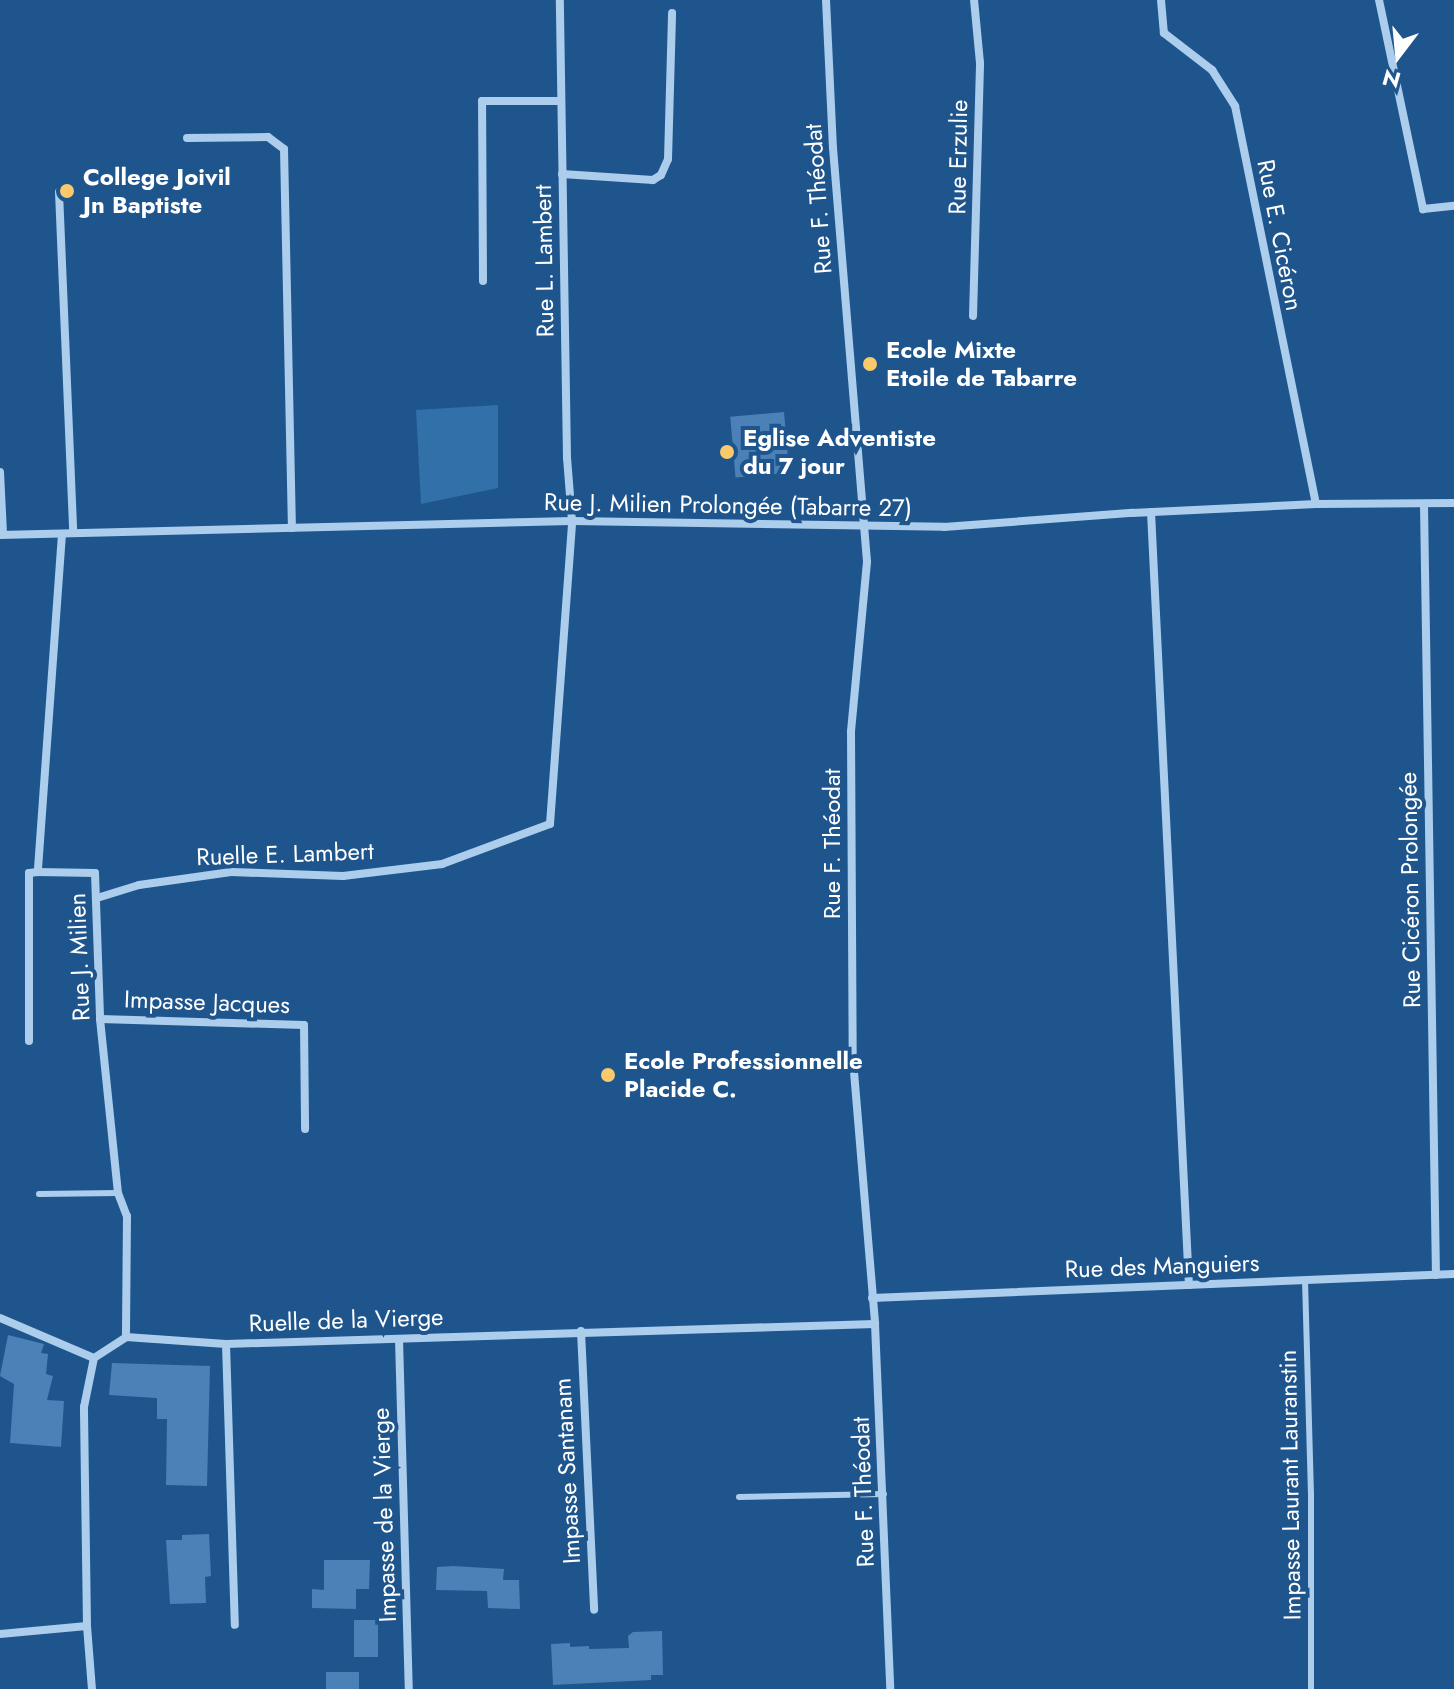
<!DOCTYPE html>
<html>
<head>
<meta charset="utf-8">
<style>
	body { margin:0 }
	#map { position:relative; width:1454px; height:1689px; overflow:hidden; background:#1f558d; font-family:Jost,sans-serif }
	div>[style] { position:absolute }
	.green>* { inset:0; background:#3270aa }
	.building>* { inset:0; background:#4b81b6; transform-origin:0 0 }
	.lane>* { height:6px; margin:-3px; padding:0 3px; transform-origin:3px; border-radius:3px; background:#accdec }
	.street>* { height:8px; margin:-4px; padding:0 4px; transform-origin:4px; border-radius:4px; background:#accdec }
	.dots>* { width:22px; height:22px; translate:-50% -50%; box-sizing:border-box; border:4px solid #1f558d; border-radius:50% }
	span { translate:-50% -50%; white-space:nowrap; text-align:center; line-height:1.15; -webkit-text-stroke:8px #1f558d; paint-order:stroke }
	.street-label { font-size:24px; color:#fff }
	.poi-label { font-size:24px; color:#fff; font-weight:700 }
	.left { translate:0 -50%; text-align:left }
	.north { position:absolute; left:1358px; top:16px; width:80px; height:80px; -webkit-text-stroke:6px #1f558d; paint-order:stroke; rotate:196deg; font-size:22px; font-weight:700; line-height:32px; text-align:center; color:#fff }
	.north::after { content:''; display:block; margin:auto; width:28px; height:36px; background:#fff; clip-path:polygon(50% 0,100% 100%,50% 72%,0 100%) }
</style>
</head>
<body>
<div id="map">
	<div class="green">
		<i style="clip-path:polygon(498px 405px,498px 488px,421px 504px,416px 410px)"></i>
	</div>
	<div class="building">
		<i style="left:784px;top:412px;width:61px;height:54px;rotate:85deg"></i>
		<i style="clip-path:polygon(8px 1335px,44px 1344px,41px 1353px,48px 1354px,46px 1374px,53px 1376px,47px 1400px,64px 1401px,61px 1447px,10px 1443px,14px 1384px,0 1376px)"></i>
		<i style="clip-path:polygon(112px 1363px,210px 1366px,207px 1486px,166px 1485px,167px 1419px,157px 1419px,157px 1398px,109px 1395px)"></i>
		<i style="clip-path:polygon(209px 1534px,211px 1576px,205px 1577px,206px 1603px,170px 1604px,166px 1540px,182px 1540px,182px 1535px)"></i>
		<i style="clip-path:polygon(324px 1560px,370px 1560px,369px 1589px,356px 1589px,356px 1609px,312px 1608px,312px 1589px,324px 1590px)"></i>
		<i style="clip-path:polygon(453px 1566px,504px 1569px,503px 1580px,519px 1580px,520px 1609px,488px 1608px,487px 1591px,436px 1590px,437px 1567px)"></i>
		<i style="left:378px;top:1620px;width:37px;height:24px;rotate:90deg"></i>
		<i style="clip-path:polygon(662px 1631px,663px 1675px,651px 1675px,651px 1680px,553px 1685px,551px 1644px,570px 1643px,570px 1647px,589px 1646px,589px 1649px,629px 1648px,628px 1636px,633px 1632px)"></i>
		<i style="left:326px;top:1672px;width:33px;height:17px"></i>
	</div>
	<div class="lane">
		<i style="left:39px;top:1194px;width:79px;rotate:-0.7deg"></i>
		<i style="left:1305px;top:1280px;width:214px;rotate:88.4deg"></i>
		<i style="left:1311px;top:1494px;width:195px;rotate:90deg"></i>
		<i style="left:739px;top:1497px;width:145px;rotate:-1.2deg"></i>
	</div>
	<div class="street">
		<i style="left:826px;top:0;width:148px;rotate:87.3deg"></i>
		<i style="left:833px;top:148px;width:415px;rotate:85.3deg"></i>
		<i style="left:867px;top:562px;width:171px;rotate:95.4deg"></i>
		<i style="left:851px;top:732px;width:328px;rotate:89.7deg"></i>
		<i style="left:853px;top:1060px;width:265px;rotate:85.2deg"></i>
		<i style="left:875px;top:1324px;width:365px;rotate:87.6deg"></i>
		<i style="left:1161px;top:0;width:33px;rotate:85deg"></i>
		<i style="left:1164px;top:33px;width:61px;rotate:37.6deg"></i>
		<i style="left:1212px;top:70px;width:43px;rotate:57.4deg"></i>
		<i style="left:1235px;top:106px;width:406px;rotate:78.5deg"></i>
		<i style="left:1379px;top:0;width:214px;rotate:78.1deg"></i>
		<i style="left:1423px;top:209px;width:31px;rotate:-6deg"></i>
		<i style="left:187px;top:138px;width:81px;rotate:-0.7deg"></i>
		<i style="left:268px;top:137px;width:20px;rotate:37deg"></i>
		<i style="left:284px;top:149px;width:379px;rotate:88.8deg"></i>
		<i style="left:562px;top:174px;width:91px;rotate:3.8deg"></i>
		<i style="left:653px;top:180px;width:9px;rotate:-32deg"></i>
		<i style="left:661px;top:175px;width:17px;rotate:-66deg"></i>
		<i style="left:668px;top:159px;width:146px;rotate:-88.4deg"></i>
		<i style="left:59px;top:192px;width:341px;rotate:87.6deg"></i>
		<i style="left:483px;top:281px;width:180px;rotate:-90.3deg"></i>
		<i style="left:482px;top:101px;width:79px"></i>
		<i style="left:973px;top:316px;width:253px;rotate:-88.4deg"></i>
		<i style="left:980px;top:63px;width:63px;rotate:-95.4deg"></i>
		<i style="left:0;top:472px;width:62px;rotate:87.2deg"></i>
		<i style="left:1424px;top:505px;width:770px;rotate:89.11deg"></i>
		<i style="left:1151px;top:512px;width:774px;rotate:87.19deg"></i>
		<i style="left:62px;top:534px;width:339px;rotate:94.1deg"></i>
		<i style="left:38px;top:872px;width:57px;rotate:1deg"></i>
		<i style="left:95px;top:873px;width:146px;rotate:88deg"></i>
		<i style="left:100px;top:1019px;width:175px;rotate:84.1deg"></i>
		<i style="left:118px;top:1193px;width:25px;rotate:69deg"></i>
		<i style="left:127px;top:1216px;width:121px;rotate:90.5deg"></i>
		<i style="left:0;top:535px;width:572px;rotate:-1.4deg"></i>
		<i style="left:572px;top:521px;width:372px;rotate:0.9deg"></i>
		<i style="left:944px;top:527px;width:189px;rotate:-4.3deg"></i>
		<i style="left:1132px;top:513px;width:184px;rotate:-2.8deg"></i>
		<i style="left:1316px;top:504px;width:138px;rotate:-0.4deg"></i>
		<i style="left:97px;top:898px;width:44px;rotate:-17.2deg"></i>
		<i style="left:139px;top:885px;width:93px;rotate:-8deg"></i>
		<i style="left:231px;top:872px;width:112px;rotate:2deg"></i>
		<i style="left:343px;top:876px;width:100px;rotate:-6.9deg"></i>
		<i style="left:442px;top:864px;width:115px;rotate:-20.3deg"></i>
		<i style="left:550px;top:824px;width:304px;rotate:-85.8deg"></i>
		<i style="left:572px;top:521px;width:63px;rotate:-94.5deg"></i>
		<i style="left:567px;top:458px;width:458px;rotate:-90.9deg"></i>
		<i style="left:100px;top:1019px;width:204px;rotate:1.7deg"></i>
		<i style="left:304px;top:1025px;width:104px;rotate:89.4deg"></i>
		<i style="left:29px;top:1041px;width:168px;rotate:-90deg"></i>
		<i style="left:29px;top:873px;width:9px;rotate:-6deg"></i>
		<i style="left:872px;top:1298px;width:582px;rotate:-2.36deg"></i>
		<i style="left:0;top:1318px;width:102px;rotate:23.1deg"></i>
		<i style="left:581px;top:1331px;width:279px;rotate:87.3deg"></i>
		<i style="left:399px;top:1339px;width:350px;rotate:88.4deg"></i>
		<i style="left:226px;top:1344px;width:281px;rotate:88.2deg"></i>
		<i style="left:87px;top:1626px;width:219px;rotate:-90.8deg"></i>
		<i style="left:84px;top:1407px;width:50px;rotate:-78.5deg"></i>
		<i style="left:94px;top:1358px;width:38px;rotate:-33deg"></i>
		<i style="left:126px;top:1337px;width:100px;rotate:4deg"></i>
		<i style="left:226px;top:1344px;width:649px;rotate:-1.77deg"></i>
		<i style="left:0;top:1634px;width:87px;rotate:-5.3deg"></i>
		<i style="left:87px;top:1626px;width:63px;rotate:85.5deg"></i>
	</div>
	<div class="dots">
		<i style="left:67px;top:191px;background:#fac96c"></i>
		<i style="left:870px;top:364px;background:#fac96c"></i>
		<i style="left:727px;top:452px;background:#fac96c"></i>
		<i style="left:608px;top:1075px;background:#fac96c"></i>
	</div>
	<div class="street-label">
		<span style="left:958px;top:157px;rotate:-89deg">Rue Erzulie</span>
		<span style="left:818px;top:199px;rotate:-94deg">Rue F. Théodat</span>
		<span style="left:1280px;top:235px;rotate:79deg">Rue E. Cicéron</span>
		<span style="left:544px;top:261px;rotate:-91deg">Rue L. Lambert</span>
		<span style="left:728px;top:505px;rotate:1deg">Rue J. Milien Prolongée (Tabarre 27)</span>
		<span style="left:832px;top:844px;rotate:-90deg">Rue F. Théodat</span>
		<span style="left:285px;top:854px;rotate:-2deg">Ruelle E. Lambert</span>
		<span style="left:1410px;top:890px;rotate:-91deg">Rue Cicéron Prolongée</span>
		<span style="left:79px;top:957px;rotate:-92deg">Rue J. Milien</span>
		<span style="left:207px;top:1002px;rotate:2deg">Impasse Jacques</span>
		<span style="left:1162px;top:1266px;rotate:-2deg">Rue des Manguiers</span>
		<span style="left:346px;top:1320px;rotate:-2deg">Ruelle de la Vierge</span>
		<span style="left:567px;top:1471px;rotate:-93deg">Impasse Santanam</span>
		<span style="left:1290px;top:1485px;rotate:-91deg">Impasse Laurant Lauranstin</span>
		<span style="left:863px;top:1492px;rotate:-92deg">Rue F. Théodat</span>
		<span style="left:384px;top:1515px;rotate:-92deg">Impasse de la Vierge</span>
	</div>
	<div class="poi-label">
		<span class="left" style="left:83px;top:191px">College Joivil<br>Jn Baptiste</span>
		<span class="left" style="left:886px;top:364px">Ecole Mixte<br>Etoile de Tabarre</span>
		<span class="left" style="left:743px;top:452px">Eglise Adventiste<br>du 7 jour</span>
		<span class="left" style="left:624px;top:1075px">Ecole Professionnelle<br>Placide C.</span>
	</div>
	<div class="north">N</div>
</div>
</body>
</html>
